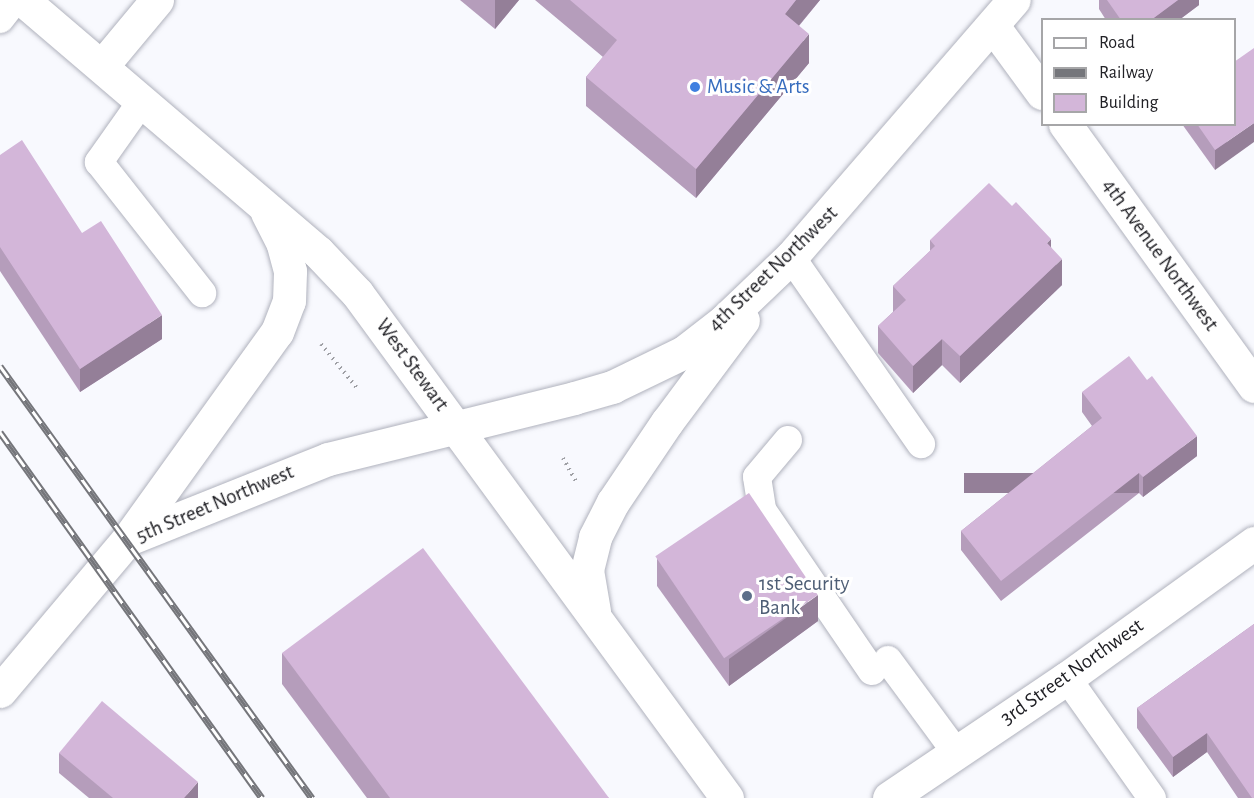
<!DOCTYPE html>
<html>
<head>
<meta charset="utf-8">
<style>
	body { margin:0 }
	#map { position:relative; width:1254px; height:798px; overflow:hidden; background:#f8f9fe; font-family:"Alegreya Sans",sans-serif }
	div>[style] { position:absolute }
	.path>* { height:4px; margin-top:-2px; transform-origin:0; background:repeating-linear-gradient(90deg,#9e9fa4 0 1.5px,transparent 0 6px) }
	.roads { filter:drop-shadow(0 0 2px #b0b2bd) drop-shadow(0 0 2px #b0b2bd) }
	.lane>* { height:28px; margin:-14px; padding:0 14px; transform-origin:14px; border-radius:14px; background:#fff }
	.street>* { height:33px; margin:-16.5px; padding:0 16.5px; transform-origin:16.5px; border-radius:16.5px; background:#fff }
	.secondary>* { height:33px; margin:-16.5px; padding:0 16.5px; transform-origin:16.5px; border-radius:16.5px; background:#fff }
	.rail>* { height:7px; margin-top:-3.5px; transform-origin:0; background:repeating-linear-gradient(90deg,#fff 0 14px,#75767b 0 28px); box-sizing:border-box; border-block:2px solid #75767b }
	.wall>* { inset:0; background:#b59dbb }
	.shaded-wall>* { inset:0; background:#947f98; transform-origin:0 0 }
	.building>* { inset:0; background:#d3b6d9; transform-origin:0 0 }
	.dots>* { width:16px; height:16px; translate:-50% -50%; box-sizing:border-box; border:3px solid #fff; border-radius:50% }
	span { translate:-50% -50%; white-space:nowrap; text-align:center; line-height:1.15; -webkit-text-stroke:6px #fff; paint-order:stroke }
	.shop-label { font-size:21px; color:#366cbe }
	.left { translate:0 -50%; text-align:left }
	.street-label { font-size:21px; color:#212126 }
	.service-label { font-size:21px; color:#4e5e75 }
	.legend { position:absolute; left:1041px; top:18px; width:195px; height:108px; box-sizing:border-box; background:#fff; border:2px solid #a6a6a8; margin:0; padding:8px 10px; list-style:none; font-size:18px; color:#212126 }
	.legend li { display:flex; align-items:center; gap:12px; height:30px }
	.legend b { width:30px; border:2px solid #a6a6a8 }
</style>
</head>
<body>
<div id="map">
	<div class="path">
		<i style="left:321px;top:344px;width:57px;rotate:50.7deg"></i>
		<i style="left:563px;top:458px;width:26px;rotate:61deg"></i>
	</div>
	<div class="roads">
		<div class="lane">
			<i style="left:0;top:19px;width:24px;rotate:-52deg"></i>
			<i style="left:142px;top:101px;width:75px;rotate:125.2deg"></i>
			<i style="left:99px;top:162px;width:167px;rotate:51.8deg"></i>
			<i style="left:791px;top:257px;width:228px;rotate:55.2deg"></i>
			<i style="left:788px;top:440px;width:48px;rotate:130deg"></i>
			<i style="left:757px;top:477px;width:33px;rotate:81deg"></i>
			<i style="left:762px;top:510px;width:195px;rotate:55.7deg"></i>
			<i style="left:888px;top:660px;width:113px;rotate:53.6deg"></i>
			<i style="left:1067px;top:678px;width:147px;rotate:54.7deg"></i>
		</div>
		<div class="street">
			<i style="left:993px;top:26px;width:83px;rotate:53.8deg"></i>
			<i style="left:102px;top:66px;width:86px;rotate:-50.2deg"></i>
			<i style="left:1065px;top:124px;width:323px;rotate:54.2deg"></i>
			<i style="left:889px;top:798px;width:215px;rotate:-34deg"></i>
			<i style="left:1067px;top:678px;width:231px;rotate:-35.8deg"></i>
		</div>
		<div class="secondary">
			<i style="left:23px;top:0;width:388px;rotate:40.5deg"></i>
			<i style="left:318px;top:252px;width:57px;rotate:46.4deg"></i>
			<i style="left:357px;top:293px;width:626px;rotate:53.77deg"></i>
			<i style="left:128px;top:539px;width:215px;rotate:-21.8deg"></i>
			<i style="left:328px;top:459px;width:253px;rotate:-13.9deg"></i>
			<i style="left:574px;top:398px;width:40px;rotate:-16deg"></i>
			<i style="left:612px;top:387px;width:80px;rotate:-25.9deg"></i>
			<i style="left:684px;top:352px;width:51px;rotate:-37.8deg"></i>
			<i style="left:724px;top:321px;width:93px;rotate:-43.7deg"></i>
			<i style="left:791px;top:257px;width:340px;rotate:-49.1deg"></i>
			<i style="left:594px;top:611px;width:42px;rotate:-99.7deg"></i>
			<i style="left:587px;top:570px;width:34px;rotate:-76deg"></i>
			<i style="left:595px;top:537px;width:39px;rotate:-63deg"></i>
			<i style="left:613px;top:502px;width:97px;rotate:-56deg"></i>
			<i style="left:667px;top:422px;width:127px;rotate:-53.3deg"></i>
			<i style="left:0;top:691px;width:199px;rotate:-49.9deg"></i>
			<i style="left:128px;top:539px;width:255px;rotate:-54.3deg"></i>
			<i style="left:277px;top:332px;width:33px;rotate:-69deg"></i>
			<i style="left:289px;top:301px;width:30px;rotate:-88deg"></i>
			<i style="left:290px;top:271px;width:28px;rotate:-105deg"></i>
			<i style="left:283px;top:244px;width:35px;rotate:-117deg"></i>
		</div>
	</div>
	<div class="rail">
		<i style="left:0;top:366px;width:533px;rotate:54.16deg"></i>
		<i style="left:0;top:432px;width:450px;rotate:54.4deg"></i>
	</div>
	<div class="wall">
		<i style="clip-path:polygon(460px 0,519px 0,495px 29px)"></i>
		<i style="clip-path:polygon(535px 0,820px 0,799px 26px,809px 63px,696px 198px,586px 106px,586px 77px,603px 57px)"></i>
		<i style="clip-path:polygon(1099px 0,1199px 0,1199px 5px,1179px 20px,1106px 20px,1099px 9px)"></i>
		<i style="clip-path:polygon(1182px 124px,1234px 124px,1215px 170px)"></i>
		<i style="clip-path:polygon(0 155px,162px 339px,80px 392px,0 271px)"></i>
		<i style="clip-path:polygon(930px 240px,1051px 247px,1062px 285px,960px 383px,942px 365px,913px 393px,878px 353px,878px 326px,893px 312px,893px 286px,930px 251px)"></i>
		<i style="clip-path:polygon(1082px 392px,1197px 456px,1143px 497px,1139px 493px,1001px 601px,961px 550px,961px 531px,1092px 426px,1082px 412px)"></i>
		<i style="clip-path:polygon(657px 559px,818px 621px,729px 686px,657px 586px)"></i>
		<i style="clip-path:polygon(1254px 624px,1254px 798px,1238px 798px,1207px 752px,1173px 777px,1137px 728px,1137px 708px)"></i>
		<i style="clip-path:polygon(282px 653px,609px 798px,367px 798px,282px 684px)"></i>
		<i style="clip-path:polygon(59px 753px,198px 798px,89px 798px,59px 773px)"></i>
	</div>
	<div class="shaded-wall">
		<i style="clip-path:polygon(495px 0,519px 0,495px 29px)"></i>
		<i style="clip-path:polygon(796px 0,820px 0,785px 42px,785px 14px)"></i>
		<i style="clip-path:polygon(1178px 0,1199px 0,1199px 5px,1179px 20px,1151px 20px)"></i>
		<i style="clip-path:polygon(809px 34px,809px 63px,696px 198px,696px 169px)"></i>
		<i style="clip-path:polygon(1254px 123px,1254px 142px,1215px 170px,1215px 150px)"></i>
		<i style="clip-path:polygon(1051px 239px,1051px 266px,1047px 243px)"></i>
		<i style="clip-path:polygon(1062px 259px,1062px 285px,960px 383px,960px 356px)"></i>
		<i style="clip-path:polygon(162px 315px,162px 339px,80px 392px,80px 369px)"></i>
		<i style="clip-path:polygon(942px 339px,942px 365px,913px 393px,913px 366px)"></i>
		<i style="clip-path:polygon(1197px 436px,1197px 456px,1143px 497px,1143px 477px)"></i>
		<i style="left:1139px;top:473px;width:20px;height:175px;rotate:90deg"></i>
		<i style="clip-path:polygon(818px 595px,818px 621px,729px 686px,729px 659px)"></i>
		<i style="clip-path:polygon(1207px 733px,1207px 752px,1173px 777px,1173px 757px)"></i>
		<i style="clip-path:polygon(198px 782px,198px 798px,184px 798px)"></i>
	</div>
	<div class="building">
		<i style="clip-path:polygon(570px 0,796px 0,785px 14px,809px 34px,696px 169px,586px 77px,617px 40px)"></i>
		<i style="clip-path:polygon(1107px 0,1178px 0,1151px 20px,1121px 20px)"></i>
		<i style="clip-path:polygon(1254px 48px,1254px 123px,1215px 150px,1197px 124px,1234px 124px,1234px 62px)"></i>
		<i style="clip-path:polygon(22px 140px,82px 233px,101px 221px,162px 315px,80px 369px,0 247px,0 155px)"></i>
		<i style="clip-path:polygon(989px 183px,1012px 206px,1016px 202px,1051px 239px,1047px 243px,1062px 259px,960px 356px,942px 339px,913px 366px,878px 326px,906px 300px,893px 286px,935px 246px,930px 240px)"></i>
		<i style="clip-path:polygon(1129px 356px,1147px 380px,1152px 376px,1197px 436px,1143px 477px,1139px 473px,1001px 581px,961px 531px,1102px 418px,1082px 392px)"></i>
		<i style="left:749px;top:493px;width:123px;height:113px;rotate:56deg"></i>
		<i style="clip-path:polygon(423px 548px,609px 798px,390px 798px,282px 653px)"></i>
		<i style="clip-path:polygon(1254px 624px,1254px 798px,1252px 798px,1207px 733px,1173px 757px,1137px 708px)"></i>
		<i style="clip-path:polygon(102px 701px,198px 782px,184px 798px,113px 798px,59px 753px)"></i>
	</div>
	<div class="dots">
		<i style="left:695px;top:87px;background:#3f7fe0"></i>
		<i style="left:747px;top:596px;background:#5c6f8a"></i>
	</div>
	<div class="shop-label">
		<span class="left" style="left:707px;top:87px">Music &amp; Arts</span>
	</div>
	<div class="street-label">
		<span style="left:1160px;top:255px;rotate:54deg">4th Avenue Northwest</span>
		<span style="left:773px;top:269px;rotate:-44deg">4th Street Northwest</span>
		<span style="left:412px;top:365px;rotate:54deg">West Stewart</span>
		<span style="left:215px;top:504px;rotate:-23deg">5th Street Northwest</span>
		<span style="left:1072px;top:672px;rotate:-35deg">3rd Street Northwest</span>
	</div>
	<div class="service-label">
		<span class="left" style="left:759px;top:596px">1st Security<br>Bank</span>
	</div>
	<ul class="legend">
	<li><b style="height:8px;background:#fff"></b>Road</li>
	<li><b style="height:8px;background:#75767b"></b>Railway</li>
	<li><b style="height:16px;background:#d3b6d9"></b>Building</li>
	</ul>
</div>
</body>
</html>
